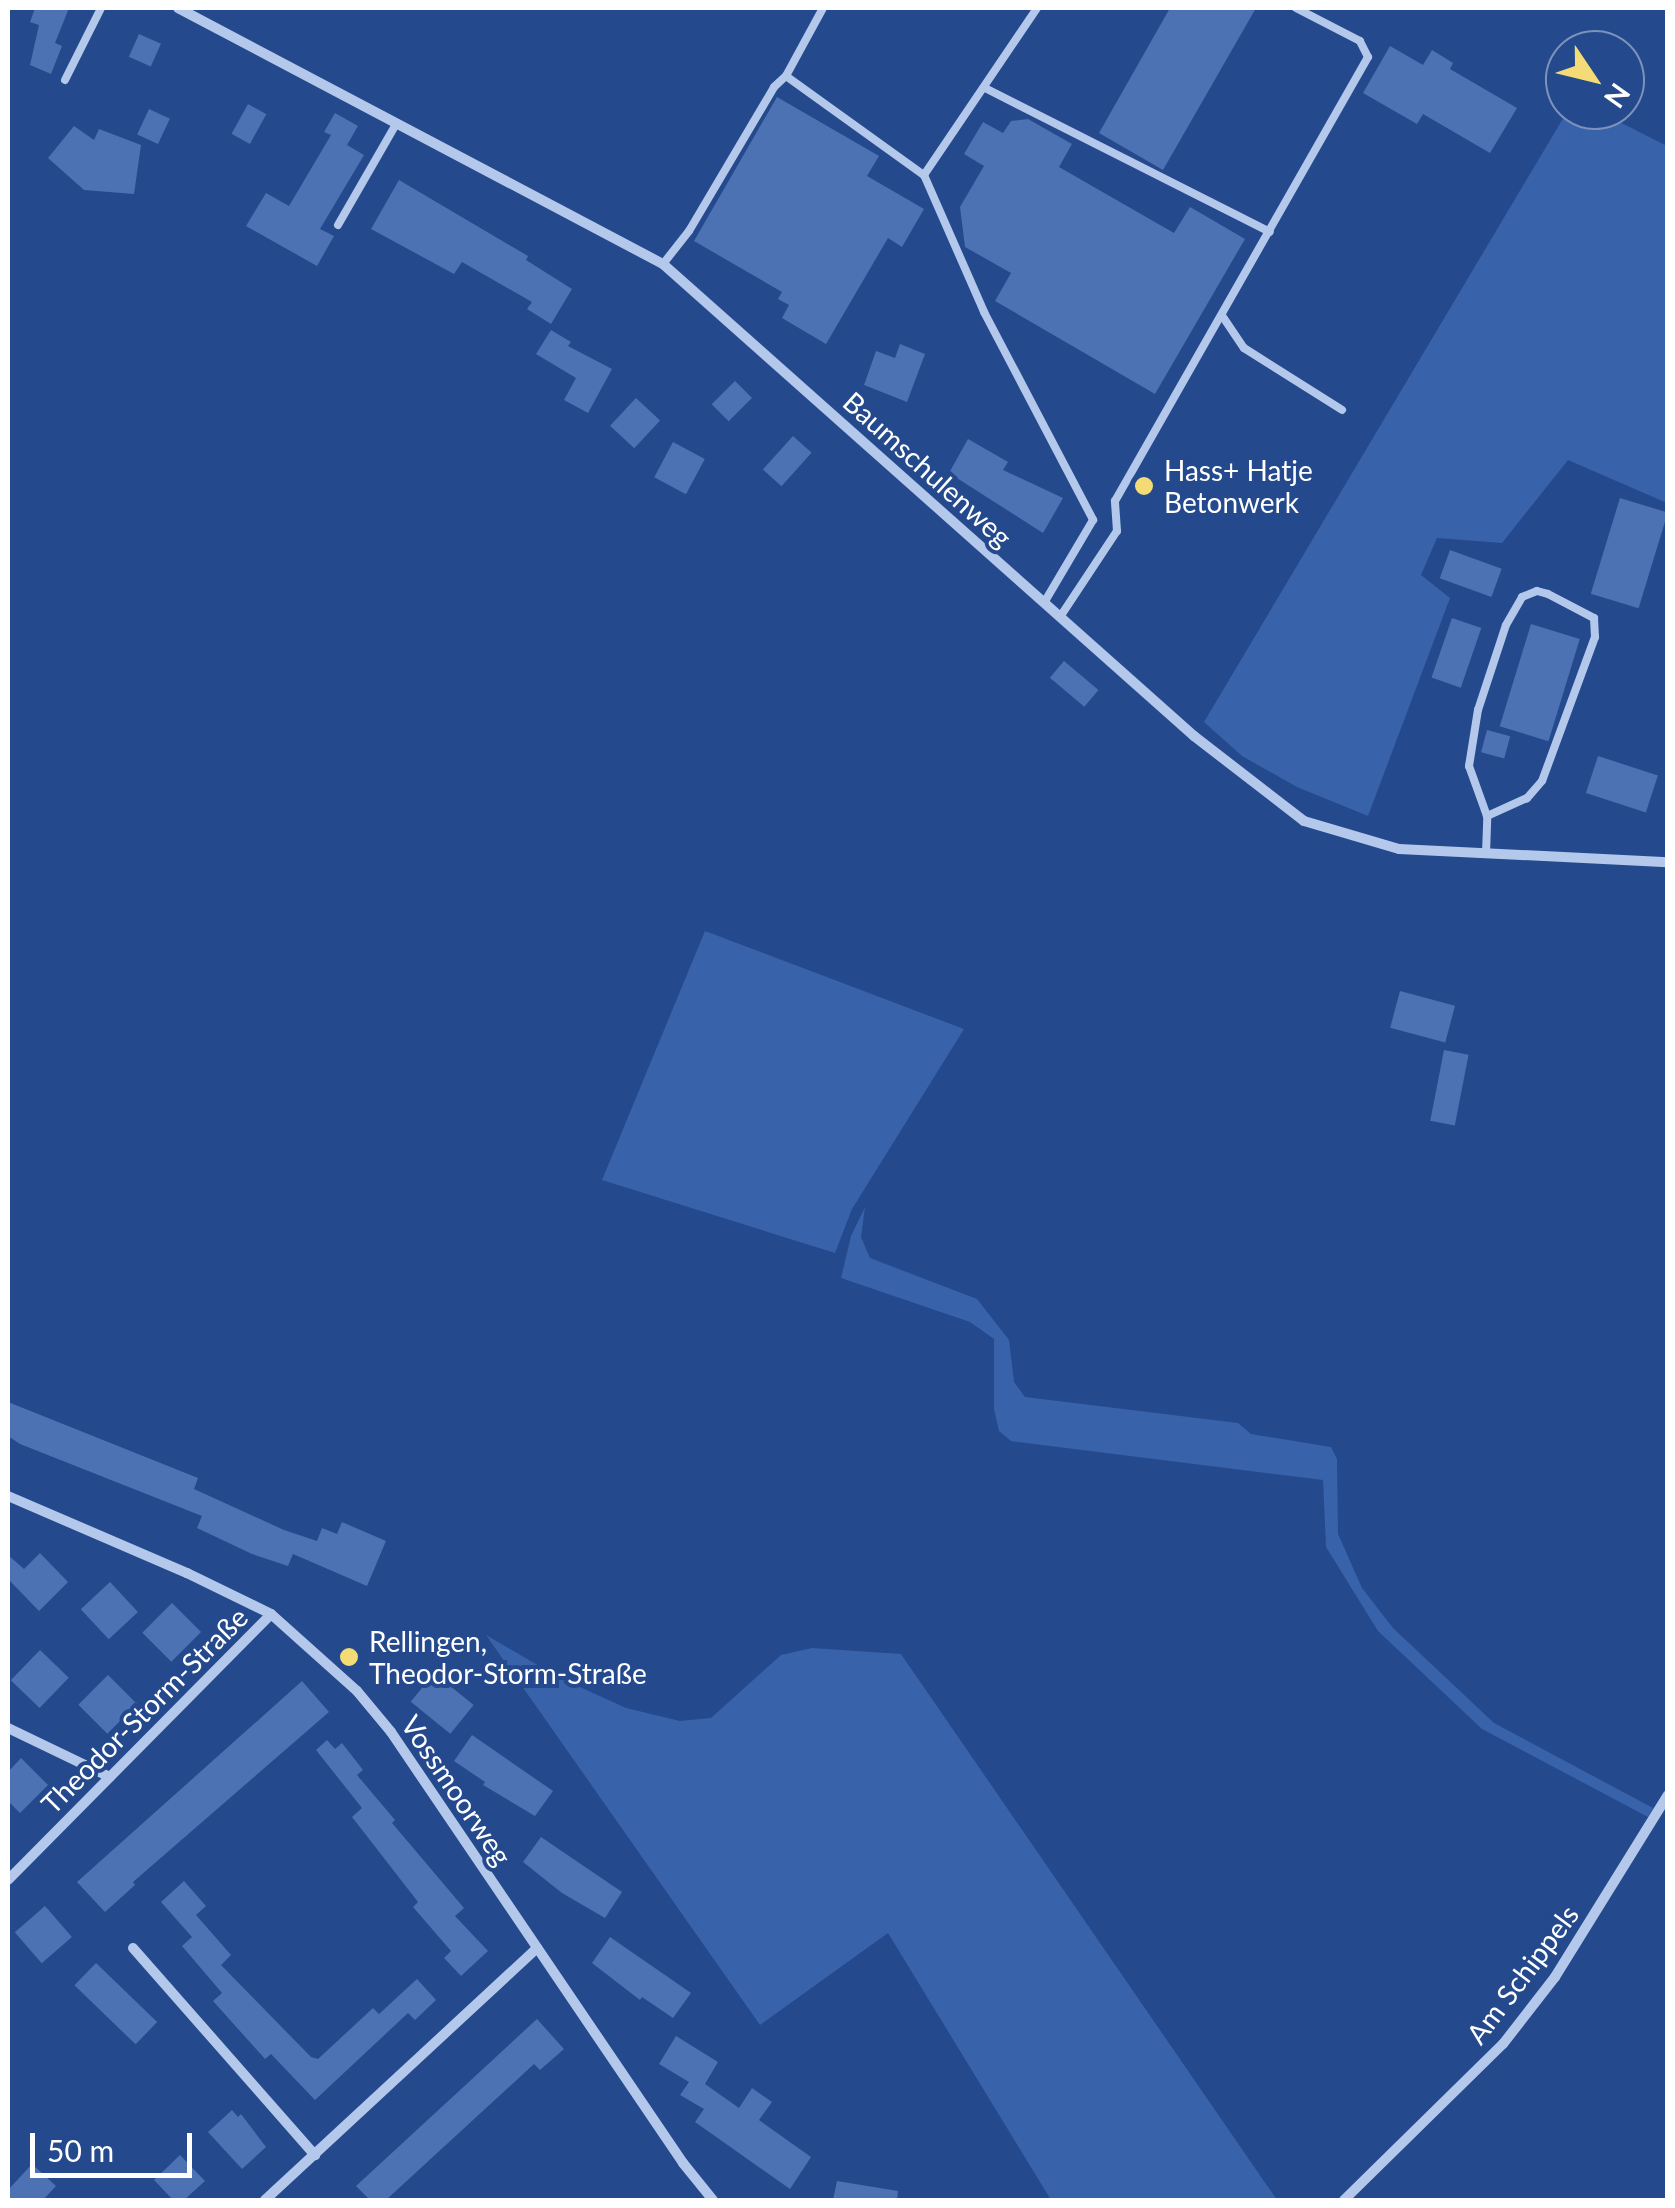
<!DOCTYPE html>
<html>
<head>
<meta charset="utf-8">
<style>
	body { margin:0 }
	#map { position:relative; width:1675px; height:2208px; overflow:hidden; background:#24498d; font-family:Lato,sans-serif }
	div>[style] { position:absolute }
	.green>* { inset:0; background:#3862aa }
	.building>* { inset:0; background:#4c72b4; transform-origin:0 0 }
	.service>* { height:8px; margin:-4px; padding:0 4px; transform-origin:4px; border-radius:4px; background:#b3c8eb }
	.minor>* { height:10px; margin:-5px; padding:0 5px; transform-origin:5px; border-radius:5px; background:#b3c8eb }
	.dots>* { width:28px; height:28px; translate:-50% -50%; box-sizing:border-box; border:5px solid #24498d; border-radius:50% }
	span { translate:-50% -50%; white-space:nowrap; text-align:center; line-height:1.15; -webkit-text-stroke:8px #24498d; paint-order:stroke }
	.street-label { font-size:28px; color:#fff }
	.poi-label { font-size:28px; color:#fff }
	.left { translate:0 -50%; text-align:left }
	.frame { position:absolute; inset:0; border:10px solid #fff; pointer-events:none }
	.north { position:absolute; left:1545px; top:30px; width:100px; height:100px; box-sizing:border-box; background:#24498d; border:2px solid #7c92bb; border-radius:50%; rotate:125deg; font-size:28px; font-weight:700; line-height:40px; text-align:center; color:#fff }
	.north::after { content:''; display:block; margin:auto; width:35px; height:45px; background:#f5db76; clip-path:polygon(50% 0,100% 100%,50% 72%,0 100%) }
	.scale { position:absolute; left:30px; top:2133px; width:162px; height:45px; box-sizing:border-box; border:5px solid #fff; border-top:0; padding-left:12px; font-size:30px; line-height:35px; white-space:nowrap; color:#fff; -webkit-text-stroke:8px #24498d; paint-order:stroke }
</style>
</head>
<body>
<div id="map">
	<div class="green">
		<i style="clip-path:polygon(1568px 110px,1596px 110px,1667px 146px,1667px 503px,1568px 460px,1502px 543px,1437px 538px,1421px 575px,1450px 598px,1368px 816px,1297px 787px,1242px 756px,1204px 722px)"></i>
		<i style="clip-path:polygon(705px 931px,964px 1029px,852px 1209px,835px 1253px,602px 1180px)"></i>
		<i style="clip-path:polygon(865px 1207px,861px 1237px,870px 1258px,977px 1299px,1009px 1340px,1014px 1382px,1025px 1397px,1238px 1423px,1251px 1434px,1331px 1447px,1337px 1459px,1338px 1534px,1362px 1588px,1393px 1628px,1494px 1723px,1653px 1808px,1648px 1817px,1482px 1729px,1378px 1631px,1326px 1547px,1323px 1480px,1011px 1441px,999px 1431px,994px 1409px,994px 1339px,970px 1322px,841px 1278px,851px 1236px)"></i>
		<i style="clip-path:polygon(486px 1635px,558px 1677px,626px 1708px,680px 1721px,711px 1718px,781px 1655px,812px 1648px,901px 1654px,1277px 2200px,1051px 2200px,888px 1933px,760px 2025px)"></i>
	</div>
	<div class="building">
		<i style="clip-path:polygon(35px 8px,69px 8px,55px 43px,62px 46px,51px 74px,30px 65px,39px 25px,30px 22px)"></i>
		<i style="clip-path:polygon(1170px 8px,1256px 8px,1163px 170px,1099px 133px)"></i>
		<i style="left:139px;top:34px;width:24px;height:25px;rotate:24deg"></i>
		<i style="clip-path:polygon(1390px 46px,1423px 65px,1432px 50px,1453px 63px,1450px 69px,1517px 108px,1490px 153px,1423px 114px,1417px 124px,1363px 93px)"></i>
		<i style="clip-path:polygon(777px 97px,879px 156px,867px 176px,924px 209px,902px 247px,888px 238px,826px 344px,782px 318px,789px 305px,778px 299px,782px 292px,694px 241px)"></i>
		<i style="left:248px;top:104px;width:21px;height:34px;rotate:29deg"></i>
		<i style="left:149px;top:109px;width:23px;height:28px;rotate:25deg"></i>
		<i style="clip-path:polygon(335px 113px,358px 126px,347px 145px,364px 155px,320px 229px,334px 236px,317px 266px,246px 226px,266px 193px,289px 206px,331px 135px,324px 132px)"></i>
		<i style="clip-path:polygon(1028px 119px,1072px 144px,1059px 167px,1174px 233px,1190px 207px,1245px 239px,1155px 394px,995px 301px,1011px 273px,965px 247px,960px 207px,984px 166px,964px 154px,983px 122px,1003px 133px,1011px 121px)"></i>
		<i style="clip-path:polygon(74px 126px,94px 140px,99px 129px,141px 145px,134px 194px,84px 190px,48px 158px)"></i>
		<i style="clip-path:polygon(399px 180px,528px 256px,526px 260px,572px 289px,551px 324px,527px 309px,532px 302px,462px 262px,454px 274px,371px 229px)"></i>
		<i style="clip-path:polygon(551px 330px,571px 342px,568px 346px,612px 369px,588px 413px,564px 400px,576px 378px,536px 354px)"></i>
		<i style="clip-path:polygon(900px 344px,925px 354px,907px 402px,864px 385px,876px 351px,895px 358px)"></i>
		<i style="left:735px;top:381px;width:24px;height:33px;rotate:45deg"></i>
		<i style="left:636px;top:398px;width:33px;height:38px;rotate:43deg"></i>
		<i style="left:793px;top:436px;width:25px;height:45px;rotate:42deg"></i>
		<i style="clip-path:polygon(968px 439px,1008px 462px,1003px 470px,1063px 498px,1043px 533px,949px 473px)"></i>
		<i style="left:673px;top:442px;width:36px;height:40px;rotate:28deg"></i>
		<i style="left:1620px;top:498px;width:50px;height:100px;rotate:17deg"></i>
		<i style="left:1450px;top:550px;width:55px;height:30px;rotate:20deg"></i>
		<i style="left:1452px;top:618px;width:31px;height:63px;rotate:19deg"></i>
		<i style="left:1531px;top:624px;width:51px;height:107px;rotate:17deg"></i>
		<i style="left:1064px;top:661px;width:45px;height:22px;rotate:40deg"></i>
		<i style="left:1487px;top:730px;width:24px;height:23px;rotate:15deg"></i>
		<i style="left:1598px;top:756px;width:63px;height:39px;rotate:18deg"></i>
		<i style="left:1400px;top:991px;width:57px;height:38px;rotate:15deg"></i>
		<i style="left:1444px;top:1050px;width:25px;height:72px;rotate:11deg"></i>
		<i style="clip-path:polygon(8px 1402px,198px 1478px,194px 1489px,284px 1530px,317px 1541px,322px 1528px,337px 1534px,342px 1522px,386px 1541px,367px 1586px,293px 1554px,288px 1566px,252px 1554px,197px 1528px,202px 1516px,20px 1444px,8px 1436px)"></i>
		<i style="clip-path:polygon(40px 1553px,68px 1582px,39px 1611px,8px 1579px,8px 1555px,24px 1569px)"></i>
		<i style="left:110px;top:1582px;width:41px;height:40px;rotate:47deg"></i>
		<i style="left:172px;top:1603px;width:41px;height:42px;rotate:45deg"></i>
		<i style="left:40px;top:1650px;width:40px;height:42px;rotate:44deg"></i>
		<i style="left:434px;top:1673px;width:51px;height:37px;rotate:39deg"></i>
		<i style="left:108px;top:1675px;width:41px;height:42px;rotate:45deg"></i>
		<i style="clip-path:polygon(302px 1681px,329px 1712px,133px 1882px,135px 1885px,105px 1912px,77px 1882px)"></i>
		<i style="clip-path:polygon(472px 1735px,553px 1791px,535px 1816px,483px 1785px,485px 1782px,454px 1761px)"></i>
		<i style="clip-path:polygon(327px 1740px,335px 1749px,342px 1743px,363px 1770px,357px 1775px,395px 1820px,392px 1823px,464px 1908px,455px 1916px,488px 1951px,461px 1976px,444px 1958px,451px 1951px,413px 1907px,418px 1902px,352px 1817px,362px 1808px,316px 1750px)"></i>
		<i style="clip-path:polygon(21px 1758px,48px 1785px,20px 1813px,8px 1801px,8px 1772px)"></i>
		<i style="clip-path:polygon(541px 1837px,622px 1892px,605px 1918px,562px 1893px,523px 1862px)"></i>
		<i style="clip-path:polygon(184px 1881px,206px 1906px,196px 1915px,231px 1955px,221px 1965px,311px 2057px,318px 2059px,373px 2008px,379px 2014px,417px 1979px,436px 2000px,415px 2020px,408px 2013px,315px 2100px,271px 2054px,265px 2059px,213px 2001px,222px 1993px,182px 1946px,192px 1937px,161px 1902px)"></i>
		<i style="left:45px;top:1906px;width:41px;height:40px;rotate:49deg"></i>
		<i style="clip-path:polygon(610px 1937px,691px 1993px,673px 2018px,642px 1997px,640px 2000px,592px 1963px)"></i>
		<i style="left:96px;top:1963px;width:85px;height:31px;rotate:44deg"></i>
		<i style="clip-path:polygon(537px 2019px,564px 2049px,540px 2070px,534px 2064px,386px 2200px,370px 2200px,356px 2186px)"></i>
		<i style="clip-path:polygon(676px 2036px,718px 2062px,705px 2084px,739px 2108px,752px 2088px,772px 2102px,759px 2120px,811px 2157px,790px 2189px,695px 2122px,704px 2109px,680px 2095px,689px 2082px,659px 2064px)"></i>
		<i style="clip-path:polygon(232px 2110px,238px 2117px,241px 2114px,266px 2147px,242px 2169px,208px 2132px)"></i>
		<i style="clip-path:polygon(180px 2155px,205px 2181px,184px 2200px,173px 2200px,154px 2180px)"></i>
		<i style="clip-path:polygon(32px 2164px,56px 2186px,43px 2200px,8px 2200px,8px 2190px)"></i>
		<i style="clip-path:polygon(837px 2181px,898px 2191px,897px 2200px,833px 2200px)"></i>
	</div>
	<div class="service">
		<i style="left:823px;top:8px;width:77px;rotate:118.6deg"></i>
		<i style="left:786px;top:76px;width:170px;rotate:35.7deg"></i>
		<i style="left:924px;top:175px;width:150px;rotate:66.3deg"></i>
		<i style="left:984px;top:312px;width:235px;rotate:62.3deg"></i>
		<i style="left:1093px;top:520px;width:96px;rotate:120.6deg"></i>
		<i style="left:65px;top:80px;width:80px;rotate:-63.4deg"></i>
		<i style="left:985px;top:88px;width:319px;rotate:26.8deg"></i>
		<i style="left:924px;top:175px;width:202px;rotate:-55.9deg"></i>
		<i style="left:338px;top:225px;width:116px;rotate:-60.1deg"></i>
		<i style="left:663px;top:264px;width:42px;rotate:-51.8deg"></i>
		<i style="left:689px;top:231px;width:167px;rotate:-59.4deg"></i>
		<i style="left:774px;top:87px;width:16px;rotate:-43deg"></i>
		<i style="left:1223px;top:317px;width:37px;rotate:56deg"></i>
		<i style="left:1244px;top:348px;width:116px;rotate:32.3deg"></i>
		<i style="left:1060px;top:617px;width:103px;rotate:-56.5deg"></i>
		<i style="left:1117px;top:531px;width:30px;rotate:-94deg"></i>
		<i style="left:1115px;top:501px;width:511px;rotate:-60.32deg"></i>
		<i style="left:1368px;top:57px;width:18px;rotate:-117deg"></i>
		<i style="left:1360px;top:41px;width:72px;rotate:-152.7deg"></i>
		<i style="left:1486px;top:854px;width:38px;rotate:-88deg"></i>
		<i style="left:1487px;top:816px;width:53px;rotate:-109.8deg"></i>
		<i style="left:1469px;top:766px;width:57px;rotate:-80.9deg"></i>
		<i style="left:1478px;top:710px;width:89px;rotate:-71.8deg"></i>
		<i style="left:1506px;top:625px;width:32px;rotate:-60deg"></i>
		<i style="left:1522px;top:597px;width:16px;rotate:-22deg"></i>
		<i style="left:1537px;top:591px;width:11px;rotate:15deg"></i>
		<i style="left:1548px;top:594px;width:52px;rotate:27.6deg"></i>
		<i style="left:1594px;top:618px;width:19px;rotate:87deg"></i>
		<i style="left:1595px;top:637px;width:153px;rotate:110.2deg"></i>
		<i style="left:1542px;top:781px;width:23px;rotate:131deg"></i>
		<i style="left:1527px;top:798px;width:44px;rotate:155.8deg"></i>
	</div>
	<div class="minor">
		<i style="left:178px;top:8px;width:548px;rotate:27.83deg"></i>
		<i style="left:663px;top:264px;width:710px;rotate:41.63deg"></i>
		<i style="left:1194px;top:736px;width:139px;rotate:37.7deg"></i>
		<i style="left:1304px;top:821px;width:99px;rotate:16.4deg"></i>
		<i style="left:1399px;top:849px;width:269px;rotate:2.8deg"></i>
		<i style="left:8px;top:1496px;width:195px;rotate:23.3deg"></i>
		<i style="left:187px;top:1573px;width:93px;rotate:26deg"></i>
		<i style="left:271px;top:1614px;width:115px;rotate:41.8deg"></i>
		<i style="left:357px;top:1691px;width:53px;rotate:50.3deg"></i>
		<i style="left:391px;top:1732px;width:521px;rotate:55.88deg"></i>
		<i style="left:683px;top:2163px;width:48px;rotate:51deg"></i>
		<i style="left:8px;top:1728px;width:113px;rotate:25.7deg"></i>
		<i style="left:8px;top:1880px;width:374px;rotate:-45.3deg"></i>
		<i style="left:133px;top:1948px;width:276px;rotate:48.7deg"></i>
		<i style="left:265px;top:2200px;width:371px;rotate:-42.8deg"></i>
		<i style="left:1344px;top:2200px;width:223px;rotate:-44.5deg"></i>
		<i style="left:1503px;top:2044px;width:85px;rotate:-52.2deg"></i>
		<i style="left:1555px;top:1977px;width:214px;rotate:-58.2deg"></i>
	</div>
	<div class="dots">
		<i style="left:1144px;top:486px;background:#f5db76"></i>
		<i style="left:349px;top:1657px;background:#f5db76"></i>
	</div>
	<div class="street-label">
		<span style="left:928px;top:469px;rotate:42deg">Baumschulenweg</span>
		<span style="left:144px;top:1710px;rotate:-45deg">Theodor-Storm-Straße</span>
		<span style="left:457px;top:1790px;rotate:56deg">Vossmoorweg</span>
		<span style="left:1522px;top:1974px;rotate:-53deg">Am Schippels</span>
	</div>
	<div class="poi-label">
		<span class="left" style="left:1164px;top:486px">Hass+ Hatje<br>Betonwerk</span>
		<span class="left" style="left:369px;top:1657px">Rellingen,<br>Theodor-Storm-Straße</span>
	</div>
	<div class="frame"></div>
	<div class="north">N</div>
	<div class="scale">50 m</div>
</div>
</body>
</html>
